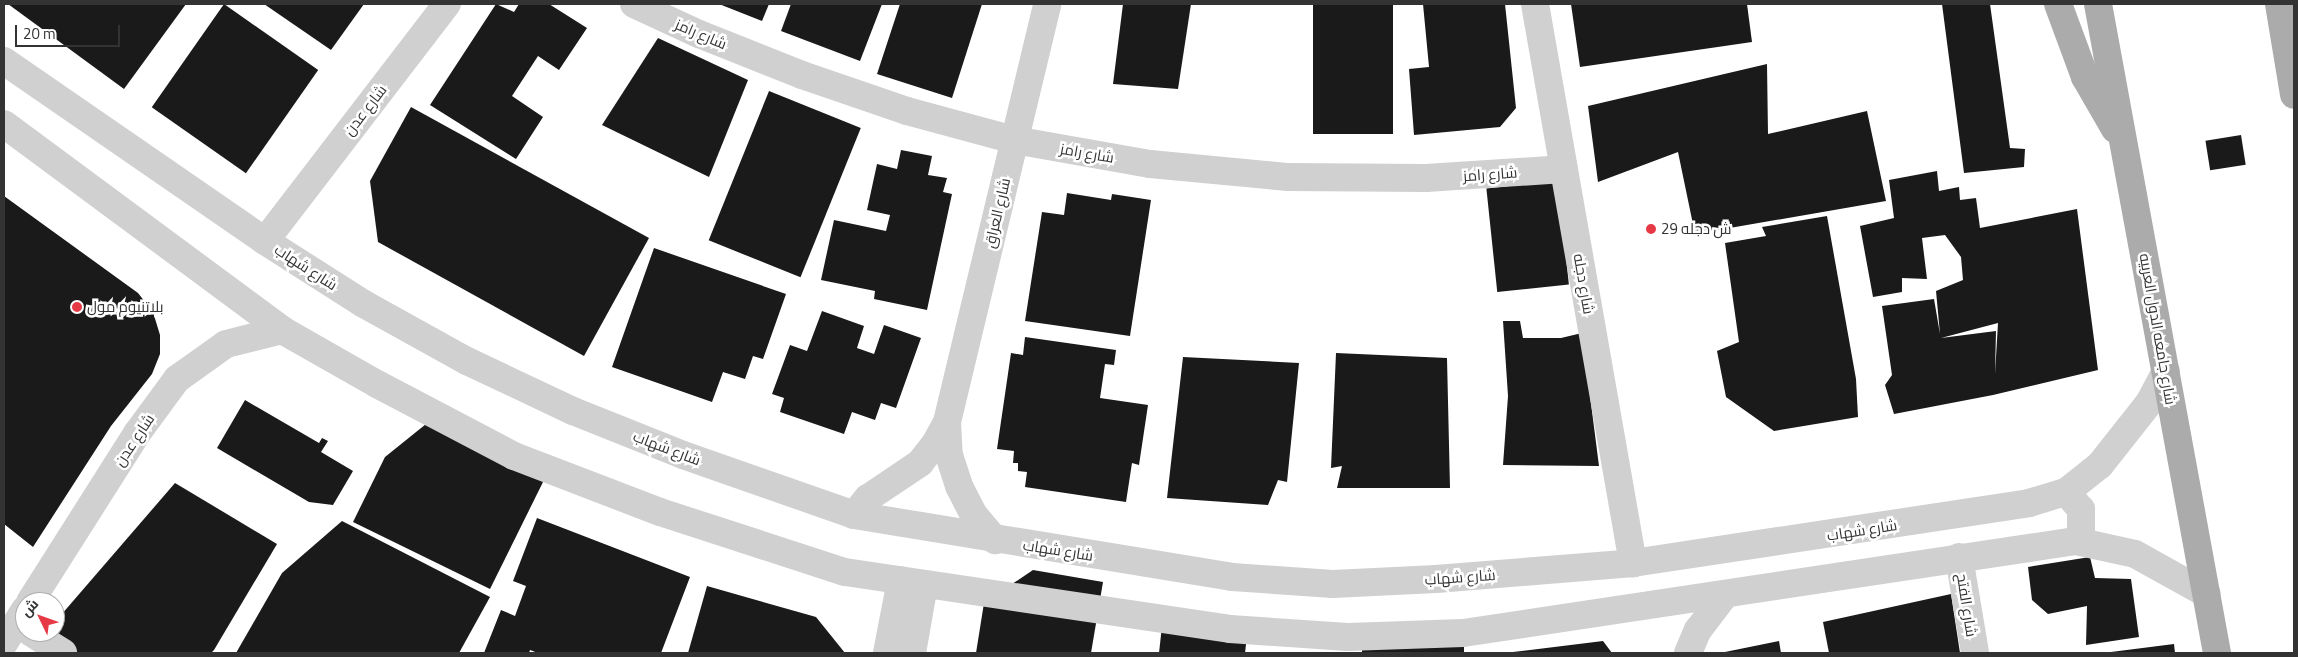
<!DOCTYPE html>
<html>
<head>
<meta charset="utf-8">
<style>
	body { margin:0 }
	#map { position:relative; width:2298px; height:657px; overflow:hidden; background:#fff; font-family:"Titillium Web",Cairo,sans-serif }
	div>[style] { position:absolute }
	.building>* { inset:0; background:#1a1a1a; transform-origin:0 0 }
	.minor>* { height:28px; margin:-14px; padding:0 14px; transform-origin:14px; border-radius:14px; background:#d0d0d0 }
	.major>* { height:28px; margin:-14px; padding:0 14px; transform-origin:14px; border-radius:14px; background:#ababab }
	.dots>* { width:14px; height:14px; translate:-50% -50%; box-sizing:border-box; border:2px solid #fff; border-radius:50% }
	span { translate:-50% -50%; white-space:nowrap; text-align:center; line-height:1.15; -webkit-text-stroke:5px #fff; paint-order:stroke }
	.street-label { font-size:15px; color:#333 }
	.poi-label { font-size:15px; color:#333 }
	.left { translate:0 -50%; text-align:left }
	.frame { position:absolute; inset:0; border:5px solid #333; pointer-events:none }
	.north { position:absolute; left:15px; top:592px; width:50px; height:50px; box-sizing:border-box; background:#fff; border:1px solid #adadad; border-radius:50%; rotate:312deg; font-size:14px; font-weight:700; line-height:20px; text-align:center; color:#333 }
	.north::after { content:''; display:block; margin:auto; width:18px; height:22px; background:#e63946; clip-path:polygon(50% 0,100% 100%,50% 72%,0 100%) }
	.scale { position:absolute; left:15px; top:25px; width:105px; height:22px; box-sizing:border-box; border:2px solid #333; border-top:0; padding-left:6px; font-size:15px; line-height:18px; white-space:nowrap; color:#333; -webkit-text-stroke:4px #fff; paint-order:stroke }
</style>
</head>
<body>
<div id="map">
	<div class="building">
		<i style="clip-path:polygon(8px 4px,186px 4px,124px 89px)"></i>
		<i style="left:224px;top:4px;width:115px;height:126px;rotate:35deg"></i>
		<i style="clip-path:polygon(264px 4px,364px 4px,331px 50px)"></i>
		<i style="clip-path:polygon(496px 4px,514px 12px,519px 4px,549px 4px,587px 28px,559px 70px,538px 56px,512px 96px,543px 117px,516px 159px,430px 105px)"></i>
		<i style="clip-path:polygon(719px 4px,769px 4px,762px 21px)"></i>
		<i style="clip-path:polygon(791px 4px,882px 4px,860px 61px,781px 31px)"></i>
		<i style="clip-path:polygon(900px 4px,982px 4px,952px 98px,877px 74px)"></i>
		<i style="clip-path:polygon(1123px 4px,1191px 4px,1178px 89px,1113px 84px)"></i>
		<i style="left:1313px;top:4px;width:80px;height:130px"></i>
		<i style="clip-path:polygon(1423px 4px,1505px 4px,1516px 108px,1500px 127px,1414px 135px,1409px 69px,1429px 67px)"></i>
		<i style="clip-path:polygon(1571px 4px,1747px 4px,1752px 42px,1580px 67px)"></i>
		<i style="clip-path:polygon(1942px 4px,1990px 4px,2010px 148px,2025px 149px,2024px 167px,1964px 173px)"></i>
		<i style="clip-path:polygon(658px 38px,748px 80px,709px 177px,602px 125px)"></i>
		<i style="clip-path:polygon(1767px 64px,1768px 134px,1867px 111px,1886px 201px,1695px 234px,1678px 152px,1598px 182px,1588px 106px)"></i>
		<i style="left:769px;top:91px;width:99px;height:161px;rotate:22deg"></i>
		<i style="clip-path:polygon(411px 107px,649px 238px,584px 356px,378px 242px,370px 181px)"></i>
		<i style="left:2241px;top:135px;width:30px;height:36px;rotate:81deg"></i>
		<i style="clip-path:polygon(901px 150px,932px 156px,928px 175px,947px 178px,943px 192px,952px 194px,927px 310px,874px 299px,875px 291px,821px 280px,834px 220px,886px 231px,890px 215px,867px 210px,877px 164px,897px 169px)"></i>
		<i style="clip-path:polygon(evenodd,1937px 171px,1939px 191px,1959px 187px,1960px 200px,1976px 198px,1980px 228px,2077px 209px,2098px 370px,1993px 395px,1894px 414px,1885px 385px,1892px 375px,1882px 306px,1934px 299px,1940px 334px,1936px 291px,1963px 280px,1961px 257px,1945px 235px,1922px 238px,1927px 279px,1902px 278px,1902px 292px,1873px 297px,1860px 226px,1894px 218px,1889px 180px,1937px 171px,1998px 323px,1995px 374px,1996px 331px,1941px 338px,1998px 323px)"></i>
		<i style="left:1558px;top:181px;width:104px;height:72px;rotate:84deg"></i>
		<i style="clip-path:polygon(1067px 193px,1111px 200px,1112px 194px,1151px 200px,1130px 336px,1025px 321px,1042px 212px,1064px 215px)"></i>
		<i style="clip-path:polygon(4px 196px,138px 293px,153px 312px,160px 335px,160px 354px,152px 374px,111px 426px,33px 547px,4px 524px)"></i>
		<i style="clip-path:polygon(1827px 216px,1856px 379px,1858px 417px,1774px 431px,1726px 397px,1717px 351px,1739px 342px,1725px 243px,1766px 236px,1762px 227px)"></i>
		<i style="clip-path:polygon(654px 248px,786px 294px,763px 359px,753px 356px,745px 379px,723px 372px,712px 402px,612px 367px)"></i>
		<i style="clip-path:polygon(822px 311px,864px 326px,857px 348px,874px 354px,884px 325px,921px 338px,896px 408px,881px 403px,875px 420px,852px 412px,844px 434px,780px 412px,784px 398px,772px 394px,790px 345px,807px 351px)"></i>
		<i style="clip-path:polygon(1503px 321px,1520px 321px,1523px 338px,1561px 338px,1582px 333px,1599px 466px,1503px 465px,1508px 396px)"></i>
		<i style="clip-path:polygon(1025px 337px,1116px 350px,1114px 365px,1105px 364px,1100px 398px,1148px 405px,1139px 465px,1132px 463px,1126px 502px,1025px 487px,1027px 472px,1018px 471px,1018px 463px,1013px 463px,1014px 451px,997px 449px,1011px 353px,1023px 355px)"></i>
		<i style="clip-path:polygon(1336px 353px,1447px 358px,1450px 488px,1337px 488px,1342px 466px,1331px 468px)"></i>
		<i style="clip-path:polygon(1183px 357px,1299px 363px,1287px 482px,1278px 480px,1268px 505px,1167px 498px)"></i>
		<i style="clip-path:polygon(245px 400px,319px 443px,322px 438px,328px 441px,321px 452px,353px 471px,333px 505px,309px 502px,217px 448px)"></i>
		<i style="clip-path:polygon(431px 420px,546px 476px,490px 589px,353px 522px,385px 457px)"></i>
		<i style="clip-path:polygon(175px 483px,277px 544px,214px 650px,211px 653px,71px 653px,55px 632px,55px 622px)"></i>
		<i style="clip-path:polygon(537px 518px,690px 577px,661px 653px,538px 653px,530px 650px,529px 653px,484px 653px,501px 610px,515px 616px,526px 586px,513px 581px)"></i>
		<i style="clip-path:polygon(342px 521px,490px 597px,459px 653px,236px 653px,282px 573px)"></i>
		<i style="clip-path:polygon(2090px 557px,2095px 578px,2131px 579px,2139px 637px,2086px 645px,2087px 606px,2048px 614px,2032px 600px,2028px 567px)"></i>
		<i style="clip-path:polygon(1033px 570px,1103px 582px,1091px 653px,976px 653px,984px 603px)"></i>
		<i style="clip-path:polygon(707px 586px,816px 617px,845px 653px,688px 653px)"></i>
		<i style="clip-path:polygon(1951px 594px,1960px 653px,1829px 653px,1823px 622px)"></i>
		<i style="clip-path:polygon(1162px 626px,1247px 636px,1245px 653px,1159px 653px)"></i>
		<i style="left:1464px;top:636px;width:17px;height:102px;rotate:90deg"></i>
		<i style="clip-path:polygon(1603px 641px,1612px 653px,1513px 653px,1513px 652px)"></i>
		<i style="clip-path:polygon(1779px 641px,1781px 653px,1725px 653px,1725px 652px)"></i>
		<i style="clip-path:polygon(2174px 644px,2175px 653px,2111px 653px,2111px 652px)"></i>
	</div>
	<div class="minor">
		<i style="left:634px;top:4px;width:72px;rotate:24.8deg"></i>
		<i style="left:699px;top:34px;width:111px;rotate:21.7deg"></i>
		<i style="left:802px;top:75px;width:111px;rotate:18.9deg"></i>
		<i style="left:907px;top:111px;width:111px;rotate:15.2deg"></i>
		<i style="left:1014px;top:140px;width:138px;rotate:10deg"></i>
		<i style="left:1150px;top:164px;width:139px;rotate:5.4deg"></i>
		<i style="left:1288px;top:177px;width:138px;rotate:0.4deg"></i>
		<i style="left:1426px;top:178px;width:138px;rotate:-3.7deg"></i>
		<i style="left:1535px;top:4px;width:568px;rotate:80.06deg"></i>
		<i style="left:4px;top:61px;width:317px;rotate:34.6deg"></i>
		<i style="left:265px;top:241px;width:117px;rotate:32.5deg"></i>
		<i style="left:364px;top:304px;width:118px;rotate:29deg"></i>
		<i style="left:467px;top:361px;width:117px;rotate:25.3deg"></i>
		<i style="left:573px;top:411px;width:118px;rotate:21.8deg"></i>
		<i style="left:683px;top:455px;width:181px;rotate:19.3deg"></i>
		<i style="left:854px;top:515px;width:383px;rotate:9.3deg"></i>
		<i style="left:1232px;top:577px;width:101px;rotate:4deg"></i>
		<i style="left:1333px;top:584px;width:103px;rotate:-2.8deg"></i>
		<i style="left:1436px;top:579px;width:198px;rotate:-4.6deg"></i>
		<i style="left:1633px;top:563px;width:401px;rotate:-8.6deg"></i>
		<i style="left:2029px;top:503px;width:39px;rotate:-17deg"></i>
		<i style="left:2066px;top:492px;width:43px;rotate:-38.5deg"></i>
		<i style="left:2100px;top:465px;width:79px;rotate:-51.7deg"></i>
		<i style="left:2149px;top:403px;width:36px;rotate:-62deg"></i>
		<i style="left:4px;top:124px;width:346px;rotate:36.5deg"></i>
		<i style="left:282px;top:330px;width:109px;rotate:29.6deg"></i>
		<i style="left:377px;top:384px;width:155px;rotate:27.7deg"></i>
		<i style="left:514px;top:456px;width:156px;rotate:21deg"></i>
		<i style="left:660px;top:512px;width:194px;rotate:18deg"></i>
		<i style="left:845px;top:572px;width:389px;rotate:8.4deg"></i>
		<i style="left:1230px;top:629px;width:118px;rotate:3.9deg"></i>
		<i style="left:1348px;top:637px;width:115px;rotate:-2deg"></i>
		<i style="left:1463px;top:633px;width:620px;rotate:-8.54deg"></i>
		<i style="left:2076px;top:541px;width:60px;rotate:12.4deg"></i>
		<i style="left:2135px;top:554px;width:82px;rotate:29.1deg"></i>
		<i style="left:265px;top:241px;width:299px;rotate:-52.5deg"></i>
		<i style="left:947px;top:422px;width:33px;rotate:87deg"></i>
		<i style="left:949px;top:455px;width:33px;rotate:72deg"></i>
		<i style="left:959px;top:486px;width:33px;rotate:63deg"></i>
		<i style="left:974px;top:515px;width:33px;rotate:50deg"></i>
		<i style="left:2066px;top:492px;width:23px;rotate:49deg"></i>
		<i style="left:2081px;top:509px;width:23px;rotate:90deg"></i>
		<i style="left:2081px;top:532px;width:10px;rotate:119deg"></i>
		<i style="left:854px;top:515px;width:22px;rotate:-51deg"></i>
		<i style="left:868px;top:498px;width:63px;rotate:-33.9deg"></i>
		<i style="left:920px;top:463px;width:24px;rotate:-52deg"></i>
		<i style="left:935px;top:444px;width:25px;rotate:-61deg"></i>
		<i style="left:947px;top:422px;width:430px;rotate:-76.5deg"></i>
		<i style="left:1959px;top:557px;width:97px;rotate:80.5deg"></i>
		<i style="left:30px;top:602px;width:201px;rotate:-57.6deg"></i>
		<i style="left:138px;top:432px;width:66px;rotate:-53.7deg"></i>
		<i style="left:177px;top:379px;width:60px;rotate:-35.5deg"></i>
		<i style="left:226px;top:344px;width:58px;rotate:-14deg"></i>
		<i style="left:30px;top:632px;width:39px;rotate:32deg"></i>
		<i style="left:4px;top:643px;width:39px;rotate:-58deg"></i>
		<i style="left:887px;top:653px;width:74px;rotate:-79.1deg"></i>
		<i style="left:912px;top:653px;width:70px;rotate:-80.1deg"></i>
		<i style="left:1688px;top:653px;width:25px;rotate:-67deg"></i>
		<i style="left:1698px;top:630px;width:43px;rotate:-52.6deg"></i>
	</div>
	<div class="major">
		<i style="left:2058px;top:4px;width:78px;rotate:69.7deg"></i>
		<i style="left:2085px;top:77px;width:60px;rotate:60deg"></i>
		<i style="left:2098px;top:4px;width:660px;rotate:79.61deg"></i>
		<i style="left:2279px;top:4px;width:92px;rotate:80.6deg"></i>
	</div>
	<div class="dots">
		<i style="left:1651px;top:229px;background:#e63946"></i>
		<i style="left:77px;top:307px;background:#e63946"></i>
	</div>
	<div class="street-label">
		<span style="left:701px;top:34px;rotate:23deg">شارع رامز</span>
		<span style="left:365px;top:110px;rotate:-52deg">شارع عدن</span>
		<span style="left:1087px;top:153px;rotate:10deg">شارع رامز</span>
		<span style="left:1490px;top:174px;rotate:-4deg">شارع رامز</span>
		<span style="left:997px;top:213px;rotate:-77deg">شارع العراق</span>
		<span style="left:306px;top:267px;rotate:33deg">شارع شهاب</span>
		<span style="left:1584px;top:284px;rotate:80deg">شارع دجله</span>
		<span style="left:2158px;top:329px;rotate:80deg">شارع جامعه الدول العربيه</span>
		<span style="left:134px;top:440px;rotate:-56deg">شارع عدن</span>
		<span style="left:667px;top:448px;rotate:21deg">شارع شهاب</span>
		<span style="left:1862px;top:530px;rotate:-9deg">شارع شهاب</span>
		<span style="left:1058px;top:550px;rotate:9deg">شارع شهاب</span>
		<span style="left:1460px;top:577px;rotate:-4deg">شارع شهاب</span>
		<span style="left:1967px;top:605px;rotate:81deg">شارع الفتح</span>
	</div>
	<div class="poi-label">
		<span class="left" style="left:1661px;top:229px">29 ش دجله</span>
		<span class="left" style="left:87px;top:307px">بلاتنيوم مول</span>
	</div>
	<div class="frame"></div>
	<div class="north">ش</div>
	<div class="scale">20 m</div>
</div>
</body>
</html>
